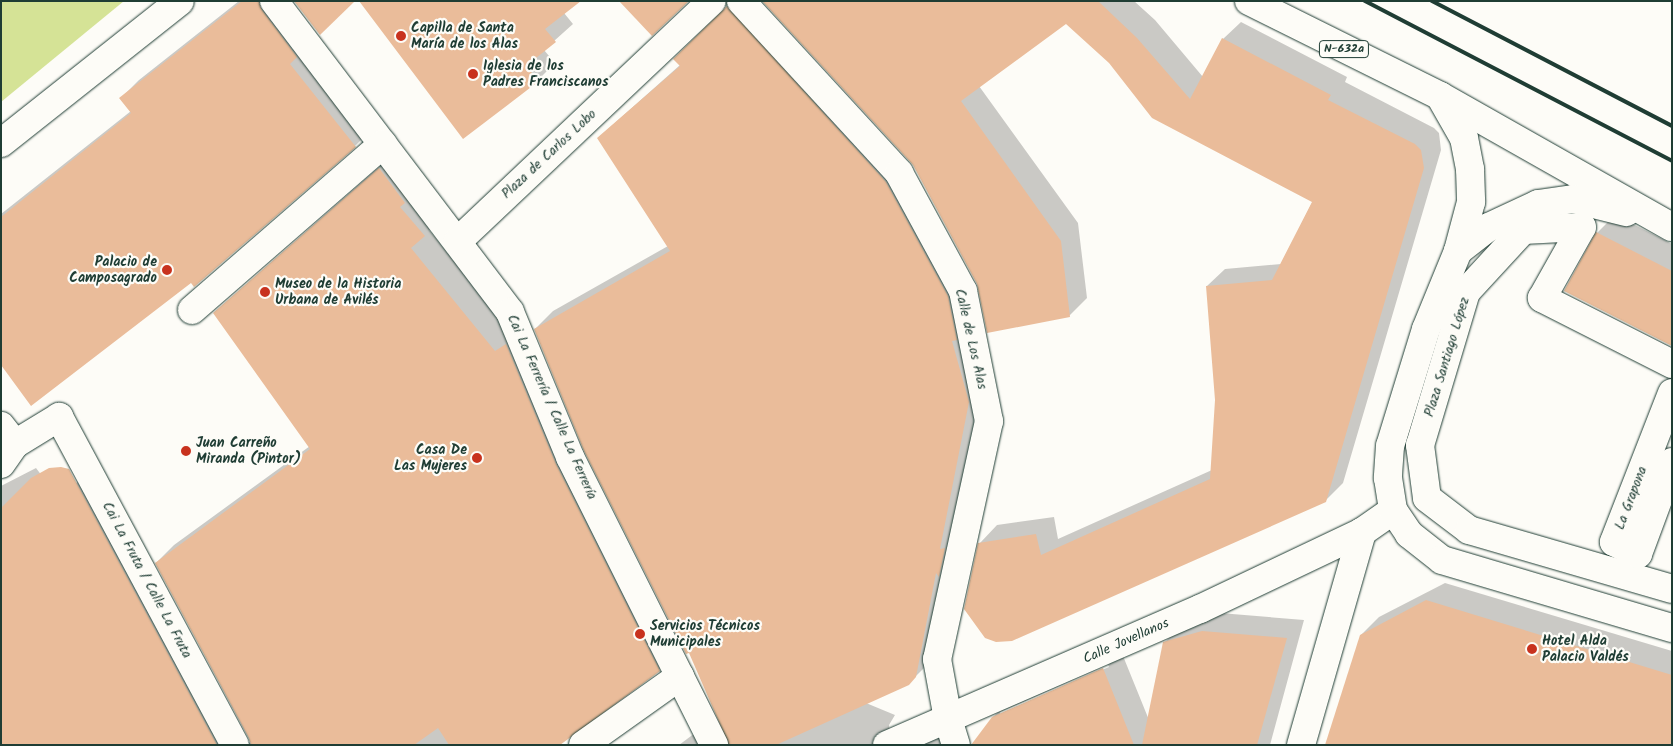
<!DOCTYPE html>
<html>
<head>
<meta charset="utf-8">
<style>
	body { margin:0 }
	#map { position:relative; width:1673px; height:746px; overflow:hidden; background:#fdfcf7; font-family:Kalam,sans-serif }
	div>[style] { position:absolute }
	.green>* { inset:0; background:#d5e396 }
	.shadow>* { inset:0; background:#0003 }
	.building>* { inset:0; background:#eabc9a }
	.roads { filter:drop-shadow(0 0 1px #1f3d34) drop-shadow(0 0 1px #1f3d34) }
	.minor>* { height:28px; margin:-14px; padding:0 14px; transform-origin:14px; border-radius:14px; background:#fdfcf7 }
	.major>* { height:28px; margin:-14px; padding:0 14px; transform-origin:14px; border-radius:14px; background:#fdfcf7 }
	.rail>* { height:4px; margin:-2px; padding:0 2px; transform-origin:2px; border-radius:2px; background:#1f3d34 }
	.dots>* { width:14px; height:14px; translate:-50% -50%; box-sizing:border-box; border:2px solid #fdfcf7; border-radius:50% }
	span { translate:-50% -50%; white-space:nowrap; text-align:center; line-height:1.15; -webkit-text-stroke:4.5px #fdfcf7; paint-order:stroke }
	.shield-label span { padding:1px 4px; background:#fdfcf7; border:1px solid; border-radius:4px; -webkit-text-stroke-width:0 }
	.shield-label { font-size:12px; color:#1f3d34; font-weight:700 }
	.poi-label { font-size:14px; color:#1f3d34; font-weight:700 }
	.left { translate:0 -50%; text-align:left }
	.right { translate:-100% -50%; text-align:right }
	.street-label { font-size:14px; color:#1f3d34 }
	.frame { position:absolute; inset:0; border:2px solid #1f3d34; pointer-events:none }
</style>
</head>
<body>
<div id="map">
	<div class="green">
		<i style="clip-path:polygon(1px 1px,124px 1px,1px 102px)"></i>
	</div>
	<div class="shadow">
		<i style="clip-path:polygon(239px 1px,286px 1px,373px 128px,355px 146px,1px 363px,1px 214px,131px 111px,121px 98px,139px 80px)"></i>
		<i style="clip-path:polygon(361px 1px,564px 13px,573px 24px,544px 50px,555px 63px,538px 80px)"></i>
		<i style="clip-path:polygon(733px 1px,904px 164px,986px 383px,926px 666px,908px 684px,866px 703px,895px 715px,889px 725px,890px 733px,936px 731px,970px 745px,679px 745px,711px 721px,724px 741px,730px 743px,689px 651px,535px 329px,553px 311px,668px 246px,598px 138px,680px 65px,675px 59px)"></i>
		<i style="clip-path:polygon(764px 1px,1134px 1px,1155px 20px,1203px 77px,1223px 39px,1241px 22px,1347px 77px,1345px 82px,1434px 128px,1439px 133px,1441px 150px,1343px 483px,1325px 501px,1011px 640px,980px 543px,997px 525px,1054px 517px,1058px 539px,1212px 470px,1217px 400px,1207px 286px,1225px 269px,1281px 264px,1313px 201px,1110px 62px,1066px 22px,979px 86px,1078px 223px,1087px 298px,1069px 316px,978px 283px,914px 165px)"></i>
		<i style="clip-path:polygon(397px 151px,442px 217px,429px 230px,514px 334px,574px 446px,677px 652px,659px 670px,557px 745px,1px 745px,1px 486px,36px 468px,58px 497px,96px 468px,244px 740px,251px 743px,156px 563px,174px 545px,310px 446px,214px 313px)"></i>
		<i style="clip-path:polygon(1615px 215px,1672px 244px,1672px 345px,1597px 233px)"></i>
		<i style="clip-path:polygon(1445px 583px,1672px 651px,1672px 745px,1361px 635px,1379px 617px)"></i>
		<i style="clip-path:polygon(evenodd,1220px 613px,1304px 620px,1270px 745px,981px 745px,993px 717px,1011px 699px,1121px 651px,1149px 720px,1164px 643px,1183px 624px,1220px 613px,1108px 664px,1109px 667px,1000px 714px,1000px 712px,1108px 664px)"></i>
	</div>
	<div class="building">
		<i style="clip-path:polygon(242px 1px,259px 1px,262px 10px,297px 57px,290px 64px,356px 147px,194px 287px,191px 283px,31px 406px,1px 365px,1px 217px,131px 113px,119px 98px)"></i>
		<i style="clip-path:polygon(294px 1px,355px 1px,320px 35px)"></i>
		<i style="clip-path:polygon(359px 1px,581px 1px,545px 29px,556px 42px,526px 66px,539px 81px,463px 139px)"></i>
		<i style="clip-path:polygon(619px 1px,689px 1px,652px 36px)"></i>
		<i style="clip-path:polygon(762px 1px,1098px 1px,1137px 38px,1190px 99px,1222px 38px,1331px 95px,1328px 100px,1415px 144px,1421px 150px,1424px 168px,1326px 502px,1012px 641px,996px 642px,985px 638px,964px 609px,978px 543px,1036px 534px,1041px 555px,1210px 479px,1215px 400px,1206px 286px,1272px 280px,1312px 202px,1152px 118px,1109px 63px,1066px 24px,961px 101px,1061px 241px,1070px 317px,987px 333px,977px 284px,913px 165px)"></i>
		<i style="clip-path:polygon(727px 6px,886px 182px,948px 296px,957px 340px,952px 341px,969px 402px,940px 549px,945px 548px,939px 577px,936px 573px,916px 677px,909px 685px,776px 745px,729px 745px,689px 653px,686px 654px,584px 451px,534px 329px,670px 251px,597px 138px,680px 66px,673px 59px)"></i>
		<i style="clip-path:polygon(379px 168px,405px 203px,400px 207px,425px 236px,411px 248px,495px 351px,506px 344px,556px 464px,660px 671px,560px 745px,449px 745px,438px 728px,414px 745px,251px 745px,249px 738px,155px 563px,310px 449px,213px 313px)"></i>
		<i style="clip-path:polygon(1596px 232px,1672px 271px,1672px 346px,1564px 291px)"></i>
		<i style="clip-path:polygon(61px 467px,69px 469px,217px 745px,1px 745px,1px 508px,31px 478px,49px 468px)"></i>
		<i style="clip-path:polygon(1426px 600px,1672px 675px,1672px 745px,1325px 745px,1360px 635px)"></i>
		<i style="clip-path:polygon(1202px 631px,1287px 638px,1257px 745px,1142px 745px,1163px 642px)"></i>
		<i style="clip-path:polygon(1103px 668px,1134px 745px,971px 745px,992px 717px)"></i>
	</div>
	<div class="roads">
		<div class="minor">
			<i style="left:274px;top:1px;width:390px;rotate:52.8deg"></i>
			<i style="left:510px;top:312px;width:157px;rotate:67.5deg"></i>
			<i style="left:570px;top:457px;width:322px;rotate:63.4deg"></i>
			<i style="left:741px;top:1px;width:234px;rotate:47.4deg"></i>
			<i style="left:899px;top:173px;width:134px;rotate:61.5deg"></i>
			<i style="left:963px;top:291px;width:133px;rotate:78.7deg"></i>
			<i style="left:989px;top:421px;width:244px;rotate:102.3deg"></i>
			<i style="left:937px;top:659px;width:61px;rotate:79.6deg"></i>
			<i style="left:948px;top:719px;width:27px;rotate:73deg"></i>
			<i style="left:1px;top:143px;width:228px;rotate:-38.4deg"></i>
			<i style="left:458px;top:241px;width:349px;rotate:-43.4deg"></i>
			<i style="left:192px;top:310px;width:253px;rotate:-41deg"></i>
			<i style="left:1672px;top:364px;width:146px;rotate:-153.1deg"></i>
			<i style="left:1542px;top:298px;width:81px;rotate:-60.6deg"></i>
			<i style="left:1582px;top:227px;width:59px;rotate:177.1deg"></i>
			<i style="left:1523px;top:230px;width:84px;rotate:132.6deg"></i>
			<i style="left:1466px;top:292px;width:160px;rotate:106.7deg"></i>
			<i style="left:1420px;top:445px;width:53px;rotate:82.5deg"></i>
			<i style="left:1427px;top:498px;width:53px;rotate:37.3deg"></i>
			<i style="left:1469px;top:530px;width:211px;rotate:16.2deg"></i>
			<i style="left:1672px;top:393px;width:160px;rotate:111.3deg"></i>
			<i style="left:1614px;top:542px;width:27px;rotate:27deg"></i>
			<i style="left:1638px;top:554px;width:98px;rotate:-69.7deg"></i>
			<i style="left:1px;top:426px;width:23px;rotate:52deg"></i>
			<i style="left:1px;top:464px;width:24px;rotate:-55deg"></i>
			<i style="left:15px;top:444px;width:52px;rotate:-31.5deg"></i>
			<i style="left:59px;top:417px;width:372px;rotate:61.8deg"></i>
			<i style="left:583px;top:745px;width:119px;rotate:-35.4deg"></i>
			<i style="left:887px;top:745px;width:341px;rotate:-23.5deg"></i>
			<i style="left:1200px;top:609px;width:179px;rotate:-25.4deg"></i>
			<i style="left:1301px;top:745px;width:222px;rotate:-74deg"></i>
			<i style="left:1362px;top:532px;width:38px;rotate:-35deg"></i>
		</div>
		<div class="major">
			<i style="left:1249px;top:1px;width:213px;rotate:26.4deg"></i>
			<i style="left:1440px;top:96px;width:266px;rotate:29.5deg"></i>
			<i style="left:1440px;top:96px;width:48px;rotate:60.3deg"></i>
			<i style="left:1464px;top:138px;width:32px;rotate:79deg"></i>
			<i style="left:1470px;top:169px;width:33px;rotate:88deg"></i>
			<i style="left:1471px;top:202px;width:51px;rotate:104.9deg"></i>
			<i style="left:1458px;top:251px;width:84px;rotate:112.3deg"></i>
			<i style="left:1426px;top:329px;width:122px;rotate:107.1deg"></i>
			<i style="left:1390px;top:446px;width:32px;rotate:94deg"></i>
			<i style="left:1388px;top:478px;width:32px;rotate:81deg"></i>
			<i style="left:1393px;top:510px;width:29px;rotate:56deg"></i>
			<i style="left:1409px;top:534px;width:42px;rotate:38.2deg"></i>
			<i style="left:1442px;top:560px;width:240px;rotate:16.5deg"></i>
			<i style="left:1458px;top:251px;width:39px;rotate:-38deg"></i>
			<i style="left:1489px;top:227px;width:54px;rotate:-25.1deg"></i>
			<i style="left:1538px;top:204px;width:35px;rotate:-8deg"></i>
			<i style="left:1573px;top:199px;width:55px;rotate:13.8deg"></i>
		</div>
	</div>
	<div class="rail">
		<i style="left:1365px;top:1px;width:346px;rotate:27.5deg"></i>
		<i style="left:1432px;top:1px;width:271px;rotate:27.5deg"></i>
	</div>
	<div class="dots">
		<i style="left:401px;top:36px;background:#c8321e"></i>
		<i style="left:473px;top:74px;background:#c8321e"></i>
		<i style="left:167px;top:270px;background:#c8321e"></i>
		<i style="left:265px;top:292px;background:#c8321e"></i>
		<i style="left:186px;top:451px;background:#c8321e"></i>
		<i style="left:477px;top:458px;background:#c8321e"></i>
		<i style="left:640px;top:634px;background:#c8321e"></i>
		<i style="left:1532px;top:649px;background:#c8321e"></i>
	</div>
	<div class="shield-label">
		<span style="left:1344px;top:49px">N-632a</span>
	</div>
	<div class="poi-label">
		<span class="left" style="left:411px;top:36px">Capilla de Santa<br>María de los Alas</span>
		<span class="left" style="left:483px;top:74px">Iglesia de los<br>Padres Franciscanos</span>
		<span class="right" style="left:157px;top:270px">Palacio de<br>Camposagrado</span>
		<span class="left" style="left:275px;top:292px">Museo de la Historia<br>Urbana de Avilés</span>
		<span class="left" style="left:196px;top:451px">Juan Carreño<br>Miranda (Pintor)</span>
		<span class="right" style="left:467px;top:458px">Casa De<br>Las Mujeres</span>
		<span class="left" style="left:650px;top:634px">Servicios Técnicos<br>Municipales</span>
		<span class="left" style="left:1542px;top:649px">Hotel Alda<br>Palacio Valdés</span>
	</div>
	<div class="street-label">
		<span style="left:549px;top:154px;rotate:-43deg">Plaza de Carlos Lobo</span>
		<span style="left:971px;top:339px;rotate:77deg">Calle de Los Alas</span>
		<span style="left:1447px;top:357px;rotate:-73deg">Plaza Santiago López</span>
		<span style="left:552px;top:407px;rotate:66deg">Cai La Ferrería / Calle La Ferrería</span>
		<span style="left:1631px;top:498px;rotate:-69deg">La Grapona</span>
		<span style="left:147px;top:580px;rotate:62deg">Cai La Fruta / Calle La Fruta</span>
		<span style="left:1126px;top:641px;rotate:-24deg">Calle Jovellanos</span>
	</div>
	<div class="frame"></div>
</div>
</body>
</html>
